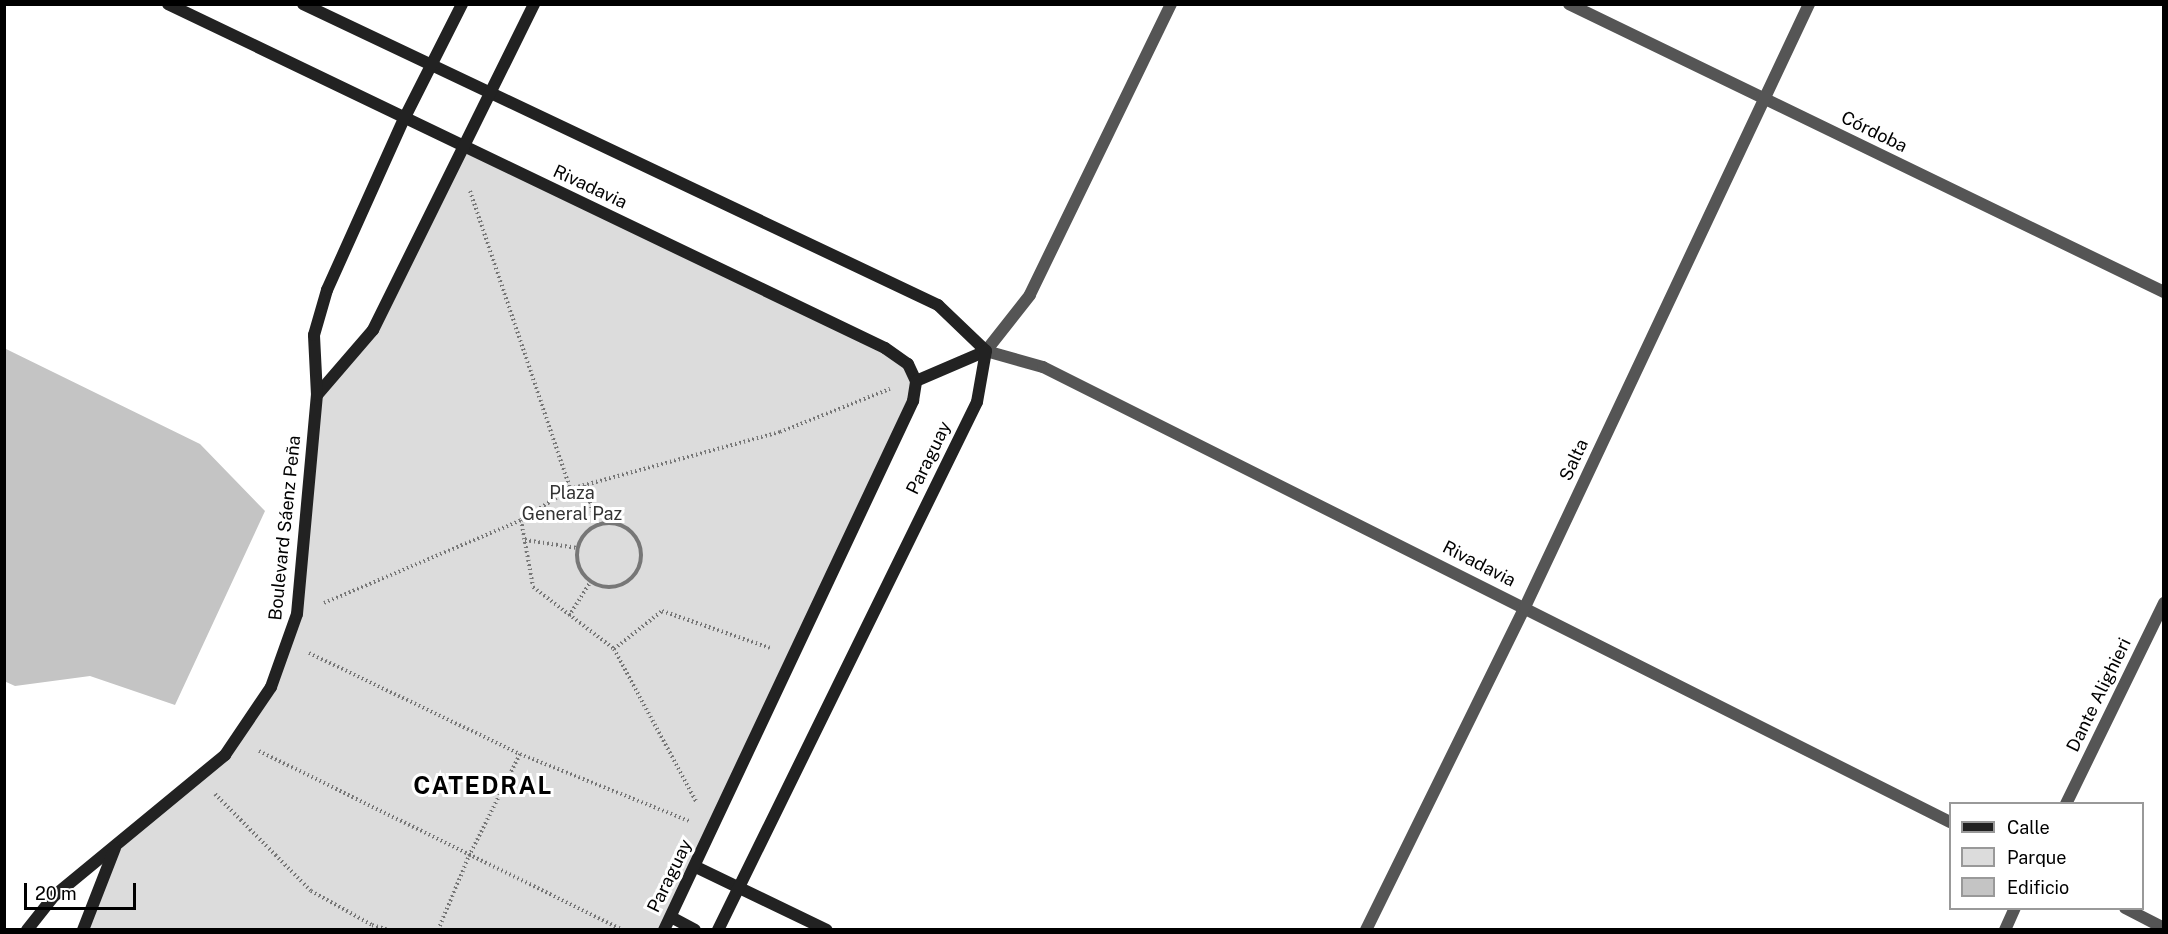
<!DOCTYPE html>
<html>
<head>
<meta charset="utf-8">
<style>
  body { margin:0 }
  #map { position:relative; width:2168px; height:934px; overflow:hidden; background:#fff; font-family:"Public Sans",sans-serif }
  div>[style] { position:absolute }
  .green>* { inset:0; background:#dcdcdc }
  .building>* { inset:0; background:#c4c4c4 }
  .path>* { height:4px; margin-top:-2px; transform-origin:0; background:repeating-linear-gradient(90deg,#777 0 1.5px,transparent 0 4.5px) }
  .path>.ring { margin:-2px; padding:0; box-sizing:content-box; background:none; border:4px solid #777; border-radius:50% }
  .street>* { height:12px; margin:-6px; padding:0 6px; transform-origin:6px; border-radius:6px; background:#555 }
  .secondary>* { height:12px; margin:-6px; padding:0 6px; transform-origin:6px; border-radius:6px; background:#222 }
  span { translate:-50% -50%; white-space:nowrap; text-align:center; line-height:1.15; -webkit-text-stroke:6px #fff; paint-order:stroke }
  .street-label { font-size:18px; color:#000 }
  .park-label { font-size:18px; color:#333 }
  .district-label { font-size:24px; color:#000; font-weight:700; letter-spacing:1.5px }
  .frame { position:absolute; inset:0; border:6px solid #000; pointer-events:none }
  .legend { position:absolute; left:1949px; top:802px; width:195px; height:108px; box-sizing:border-box; background:#fff; border:2px solid #999; margin:0; padding:8px 10px; list-style:none; font-size:18px; color:#000 }
  .legend li { display:flex; align-items:center; gap:12px; height:30px }
  .legend b { width:30px; border:2px solid #999 }
  .scale { position:absolute; left:24px; top:883px; width:112px; height:27px; box-sizing:border-box; border:3px solid #000; border-top:0; padding-left:8px; font-size:18px; line-height:21px; white-space:nowrap; color:#000; -webkit-text-stroke:4px #fff; paint-order:stroke }
</style>
</head>
<body>
<div id="map">
  <div class="green">
    <i style="clip-path:polygon(462px 146px,885px 348px,916px 381px,664px 929px,83px 930px,115px 847px,200px 779px,249px 723px,289px 644px,317px 395px,373px 330px)"></i>
  </div>
  <div class="building">
    <i style="clip-path:polygon(4px 348px,200px 444px,265px 511px,175px 705px,90px 676px,15px 686px,4px 681px)"></i>
  </div>
  <div class="path">
    <i style="left:470px;top:191px;width:314px;rotate:71.4deg"></i>
    <i style="left:584px;top:485px;width:41px;rotate:71.6deg"></i>
    <i style="left:521px;top:520px;width:68px;rotate:79.8deg"></i>
    <i style="left:533px;top:587px;width:102px;rotate:37.4deg"></i>
    <i style="left:614px;top:649px;width:61px;rotate:-38.4deg"></i>
    <i style="left:662px;top:611px;width:114px;rotate:18.9deg"></i>
    <i class="ring" style="left:577px;top:523px;width:60px;height:60px"></i>
    <i style="left:525px;top:540px;width:53px;rotate:8.7deg"></i>
    <i style="left:324px;top:603px;width:214px;rotate:-22.8deg"></i>
    <i style="left:521px;top:520px;width:58px;rotate:-32.3deg"></i>
    <i style="left:570px;top:489px;width:218px;rotate:-15.2deg"></i>
    <i style="left:780px;top:432px;width:118px;rotate:-21.4deg"></i>
    <i style="left:569px;top:616px;width:41px;rotate:-57.8deg"></i>
    <i style="left:614px;top:649px;width:173px;rotate:61.7deg"></i>
    <i style="left:309px;top:653px;width:234px;rotate:25.6deg"></i>
    <i style="left:520px;top:754px;width:182px;rotate:21.6deg"></i>
    <i style="left:259px;top:751px;width:405px;rotate:26.2deg"></i>
    <i style="left:215px;top:794px;width:136px;rotate:45.3deg"></i>
    <i style="left:311px;top:891px;width:70px;rotate:29.1deg"></i>
    <i style="left:372px;top:925px;width:17px;rotate:17deg"></i>
    <i style="left:438px;top:930px;width:80px;rotate:-67.3deg"></i>
    <i style="left:469px;top:856px;width:114px;rotate:-63.4deg"></i>
  </div>
  <div class="street">
    <i style="left:1171px;top:4px;width:323px;rotate:115.9deg"></i>
    <i style="left:1030px;top:295px;width:71px;rotate:128.2deg"></i>
    <i style="left:986px;top:351px;width:59px;rotate:15.7deg"></i>
    <i style="left:1043px;top:367px;width:1015px;rotate:26.64deg"></i>
    <i style="left:1569px;top:4px;width:661px;rotate:25.83deg"></i>
    <i style="left:2066px;top:804px;width:224px;rotate:-64deg"></i>
    <i style="left:2125px;top:908px;width:44px;rotate:27.1deg"></i>
    <i style="left:1366px;top:930px;width:360px;rotate:-63.8deg"></i>
    <i style="left:1525px;top:607px;width:667px;rotate:-64.78deg"></i>
    <i style="left:2005px;top:930px;width:24px;rotate:-66deg"></i>
  </div>
  <div class="secondary">
    <i style="left:168px;top:4px;width:795px;rotate:25.63deg"></i>
    <i style="left:885px;top:348px;width:28px;rotate:35deg"></i>
    <i style="left:908px;top:364px;width:19px;rotate:65deg"></i>
    <i style="left:303px;top:4px;width:703px;rotate:25.36deg"></i>
    <i style="left:938px;top:305px;width:66px;rotate:43.8deg"></i>
    <i style="left:916px;top:381px;width:76px;rotate:-23.2deg"></i>
    <i style="left:317px;top:395px;width:86px;rotate:-49.3deg"></i>
    <i style="left:373px;top:330px;width:364px;rotate:-63.7deg"></i>
    <i style="left:696px;top:867px;width:145px;rotate:25.7deg"></i>
    <i style="left:671px;top:917px;width:27px;rotate:28deg"></i>
    <i style="left:27px;top:930px;width:43px;rotate:-51.5deg"></i>
    <i style="left:54px;top:896px;width:222px;rotate:-39.5deg"></i>
    <i style="left:225px;top:755px;width:82px;rotate:-55.9deg"></i>
    <i style="left:271px;top:687px;width:77px;rotate:-70.4deg"></i>
    <i style="left:297px;top:614px;width:220px;rotate:-84.8deg"></i>
    <i style="left:317px;top:395px;width:60px;rotate:-92.9deg"></i>
    <i style="left:314px;top:335px;width:47px;rotate:-73.9deg"></i>
    <i style="left:327px;top:290px;width:188px;rotate:-65.8deg"></i>
    <i style="left:404px;top:119px;width:129px;rotate:-63.2deg"></i>
    <i style="left:83px;top:930px;width:88px;rotate:-68.7deg"></i>
    <i style="left:664px;top:930px;width:585px;rotate:-64.79deg"></i>
    <i style="left:913px;top:401px;width:20px;rotate:-81deg"></i>
    <i style="left:718px;top:930px;width:588px;rotate:-63.87deg"></i>
    <i style="left:977px;top:402px;width:52px;rotate:-80deg"></i>
  </div>
  <div class="street-label">
    <span style="left:1874px;top:132px;rotate:26deg">Córdoba</span>
    <span style="left:590px;top:187px;rotate:25deg">Rivadavia</span>
    <span style="left:929px;top:458px;rotate:-64deg">Paraguay</span>
    <span style="left:1574px;top:460px;rotate:-65deg">Salta</span>
    <span style="left:285px;top:528px;rotate:-84deg">Boulevard Sáenz Peña</span>
    <span style="left:1479px;top:564px;rotate:27deg">Rivadavia</span>
    <span style="left:2099px;top:695px;rotate:-64deg">Dante Alighieri</span>
    <span style="left:670px;top:876px;rotate:-64deg">Paraguay</span>
  </div>
  <div class="park-label">
    <span style="left:572px;top:504px">Plaza<br>General Paz</span>
  </div>
  <div class="district-label">
    <span style="left:483px;top:786px">CATEDRAL</span>
  </div>
  <div class="frame"></div>
  <ul class="legend">
  <li><b style="height:8px;background:#222"></b>Calle</li>
  <li><b style="height:16px;background:#dcdcdc"></b>Parque</li>
  <li><b style="height:16px;background:#c4c4c4"></b>Edificio</li>
  </ul>
  <div class="scale">20 m</div>
</div>
</body>
</html>
